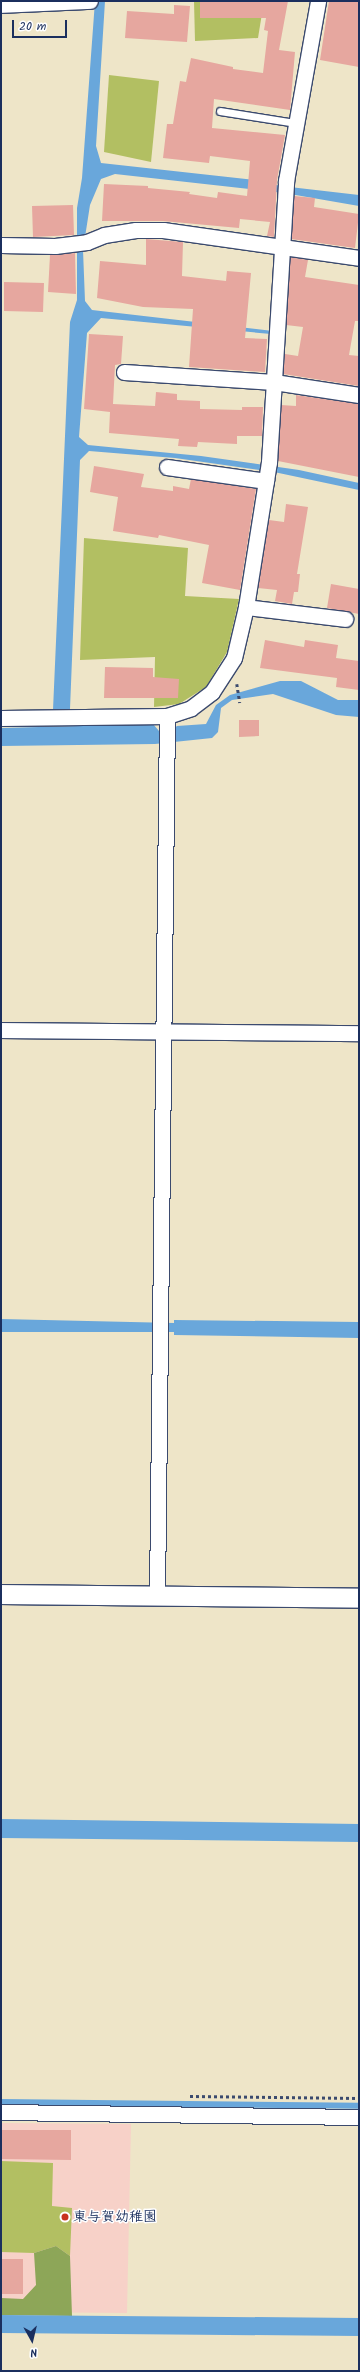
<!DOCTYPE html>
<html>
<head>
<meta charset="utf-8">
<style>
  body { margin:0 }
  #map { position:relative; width:360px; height:2372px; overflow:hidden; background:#eee5c8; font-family:Kalam,"Klee One",sans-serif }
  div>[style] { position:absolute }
  .built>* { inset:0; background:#f7d1c8 }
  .green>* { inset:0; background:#b2bf62 }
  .forest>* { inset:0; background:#8da658 }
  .water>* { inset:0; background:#69a7db }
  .stream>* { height:5.5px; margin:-2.75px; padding:0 2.75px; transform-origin:2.75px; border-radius:2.75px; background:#69a7db }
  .building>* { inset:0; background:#e6a79f }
  .path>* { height:2.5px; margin-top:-1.25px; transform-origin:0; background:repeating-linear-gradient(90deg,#3b4a6e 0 3px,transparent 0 6px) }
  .roads { filter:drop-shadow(1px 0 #3b4a6e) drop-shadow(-1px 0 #3b4a6e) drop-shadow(0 1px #3b4a6e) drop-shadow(0 -1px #3b4a6e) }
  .service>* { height:7px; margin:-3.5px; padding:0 3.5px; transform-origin:3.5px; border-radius:3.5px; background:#fff }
  .minor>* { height:15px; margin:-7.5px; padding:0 7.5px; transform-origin:7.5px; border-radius:7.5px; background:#fff }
  .tertiary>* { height:19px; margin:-9.5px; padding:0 9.5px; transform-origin:9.5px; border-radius:9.5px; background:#fff }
  .dots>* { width:11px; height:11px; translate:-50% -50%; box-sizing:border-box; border:2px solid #fff; border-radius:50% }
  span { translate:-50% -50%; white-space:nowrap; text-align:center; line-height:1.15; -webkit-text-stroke:3px #fff; paint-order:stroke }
  .poi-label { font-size:14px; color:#1b2f5e; font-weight:700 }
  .left { translate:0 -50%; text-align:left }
  .frame { position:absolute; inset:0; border:2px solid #1b2f5e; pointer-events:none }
  .north { position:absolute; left:12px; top:2320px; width:40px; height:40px; -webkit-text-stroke:3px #fff; paint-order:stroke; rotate:172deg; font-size:11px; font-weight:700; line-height:16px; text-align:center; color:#1b2f5e }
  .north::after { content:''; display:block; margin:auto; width:14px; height:18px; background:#1b2f5e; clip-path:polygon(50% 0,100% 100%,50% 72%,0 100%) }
  .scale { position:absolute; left:12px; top:20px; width:55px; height:18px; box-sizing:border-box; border:2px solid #1b2f5e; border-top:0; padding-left:5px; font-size:12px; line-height:14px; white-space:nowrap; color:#1b2f5e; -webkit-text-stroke:3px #fff; paint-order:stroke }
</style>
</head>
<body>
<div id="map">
  <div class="built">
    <i style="clip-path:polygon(1px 2123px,131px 2124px,127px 2313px,1px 2312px)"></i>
  </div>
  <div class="green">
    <i style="clip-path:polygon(194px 1px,264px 1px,258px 38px,195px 41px)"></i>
    <i style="clip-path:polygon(109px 75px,159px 81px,151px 162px,104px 152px)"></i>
    <i style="clip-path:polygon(84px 538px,188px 548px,185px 596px,239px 599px,227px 652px,206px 687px,179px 704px,154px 707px,155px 657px,80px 660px)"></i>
    <i style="clip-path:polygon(1px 2161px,53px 2163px,52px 2206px,72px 2208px,70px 2256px,56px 2246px,34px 2253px,1px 2252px)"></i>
  </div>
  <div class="forest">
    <i style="clip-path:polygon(56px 2246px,70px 2256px,72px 2316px,1px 2315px,1px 2298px,23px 2299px,36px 2285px,34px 2253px)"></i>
  </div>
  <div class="water">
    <i style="clip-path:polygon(95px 1px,105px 1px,96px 146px,101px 163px,255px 180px,281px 186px,359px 195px,359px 206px,284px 193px,115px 174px,101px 179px,90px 205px,83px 250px,85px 301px,92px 310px,273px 331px,271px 334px,101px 318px,87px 333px,79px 437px,88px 445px,201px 456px,299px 470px,359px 483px,359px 490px,274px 472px,175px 458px,89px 451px,80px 460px,70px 709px,53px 710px,70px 322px,77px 300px,77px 208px,82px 178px)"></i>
    <i style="clip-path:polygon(280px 681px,301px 681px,338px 700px,359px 700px,359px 717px,336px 715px,273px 694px,232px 700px,221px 708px,218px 732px,212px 738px,155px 744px,1px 746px,1px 728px,153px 724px,159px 731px,172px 730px,177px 726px,206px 724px,216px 705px,230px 695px)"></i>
    <i style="clip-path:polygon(1px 1319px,174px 1323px,174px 1320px,359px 1322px,359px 1338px,174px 1335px,174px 1332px,1px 1332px)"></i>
    <i style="clip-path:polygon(1px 1819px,359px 1824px,359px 1842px,1px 1838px)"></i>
    <i style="clip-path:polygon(1px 2315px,359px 2318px,359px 2336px,1px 2333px)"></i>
  </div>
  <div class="stream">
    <i style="left:1px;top:2102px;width:358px;rotate:0.6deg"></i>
  </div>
  <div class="building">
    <i style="clip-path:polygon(200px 1px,288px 1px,279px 50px,295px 52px,290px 110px,214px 99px,212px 128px,285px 135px,277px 180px,274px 237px,267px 236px,270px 222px,240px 219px,239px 228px,163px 221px,102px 221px,104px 184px,148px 186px,148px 188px,190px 192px,189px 194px,217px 198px,218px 192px,247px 196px,250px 161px,210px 156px,209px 163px,163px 158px,167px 124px,173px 124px,180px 81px,186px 82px,191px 58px,233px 67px,233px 69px,263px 73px,268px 31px,264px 30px,266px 18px,200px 18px)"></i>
    <i style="clip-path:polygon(329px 1px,359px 1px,359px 67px,320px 60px)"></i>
    <i style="clip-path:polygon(174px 5px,190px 6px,187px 42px,125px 38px,127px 11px,174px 14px)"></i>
    <i style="clip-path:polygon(294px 196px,315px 198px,314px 207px,359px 214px,355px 248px,291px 239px)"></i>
    <i style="clip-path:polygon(73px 205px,74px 235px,33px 237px,32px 206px)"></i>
    <i style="clip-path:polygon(146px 239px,183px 242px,182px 276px,226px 281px,227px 271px,251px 273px,245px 338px,267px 339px,265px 372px,189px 367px,193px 309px,143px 307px,97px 298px,100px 261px,146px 265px)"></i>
    <i style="clip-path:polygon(75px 253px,76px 294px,48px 292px,50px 255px)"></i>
    <i style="clip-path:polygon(290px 257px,308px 260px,305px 277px,359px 285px,359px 321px,355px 321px,349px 355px,359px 356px,359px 386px,283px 374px,285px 354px,298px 356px,303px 327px,286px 325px)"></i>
    <i style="clip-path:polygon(4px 282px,44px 283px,43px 312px,4px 311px)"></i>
    <i style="clip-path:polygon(89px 334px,123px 336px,121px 364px,115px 365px,113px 404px,155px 406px,156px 392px,177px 394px,177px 400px,200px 401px,200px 409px,242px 410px,242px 407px,263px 407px,262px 436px,237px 436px,237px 444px,198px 442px,197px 447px,178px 446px,179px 439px,109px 433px,110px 412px,84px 409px)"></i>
    <i style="clip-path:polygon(296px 395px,359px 404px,359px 477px,278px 461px,281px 405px,296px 406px)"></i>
    <i style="clip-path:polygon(94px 466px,144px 474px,141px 487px,173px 491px,173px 486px,189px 489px,191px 479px,256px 489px,240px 590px,202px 583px,209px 545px,159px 535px,158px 538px,113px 531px,118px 497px,90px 492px)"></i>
    <i style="clip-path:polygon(286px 504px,308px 507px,297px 574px,300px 574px,298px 592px,294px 592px,292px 604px,275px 601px,277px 590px,258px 588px,269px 520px,284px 522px)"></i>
    <i style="clip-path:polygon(331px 584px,359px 589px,359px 614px,327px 608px)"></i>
    <i style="clip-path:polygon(265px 640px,304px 647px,305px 640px,338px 645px,336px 658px,359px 661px,359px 690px,336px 687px,337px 678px,260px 668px)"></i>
    <i style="clip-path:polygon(105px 667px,153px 668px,153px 677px,179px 679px,178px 698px,104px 698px)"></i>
    <i style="clip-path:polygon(239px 720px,259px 720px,259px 736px,239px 737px)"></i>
    <i style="clip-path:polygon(1px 2130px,71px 2130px,71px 2160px,1px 2159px)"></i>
    <i style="clip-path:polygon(1px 2259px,23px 2259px,23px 2294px,1px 2294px)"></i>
  </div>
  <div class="path">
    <i style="left:237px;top:684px;width:19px;rotate:81deg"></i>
    <i style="left:190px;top:2096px;width:169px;rotate:0.7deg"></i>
  </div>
  <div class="roads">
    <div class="service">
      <i style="left:220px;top:111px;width:77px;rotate:9deg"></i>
    </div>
    <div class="minor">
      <i style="left:1px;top:5px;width:89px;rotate:-2.6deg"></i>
      <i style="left:1px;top:245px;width:54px;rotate:1.1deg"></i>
      <i style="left:55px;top:246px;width:32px;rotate:-7deg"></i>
      <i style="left:87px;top:242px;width:18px;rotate:-22deg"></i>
      <i style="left:104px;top:235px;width:32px;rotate:-9deg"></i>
      <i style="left:136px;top:230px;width:27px"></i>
      <i style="left:163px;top:230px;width:198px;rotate:8.1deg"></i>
      <i style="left:124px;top:372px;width:150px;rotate:3.8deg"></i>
      <i style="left:274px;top:382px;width:86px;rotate:8.7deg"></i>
      <i style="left:167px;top:467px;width:100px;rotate:8deg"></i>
      <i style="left:246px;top:607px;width:100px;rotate:6.9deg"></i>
      <i style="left:1px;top:718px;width:166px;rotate:-0.7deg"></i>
      <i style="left:167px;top:716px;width:25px;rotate:-18deg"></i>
      <i style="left:191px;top:708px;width:26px;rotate:-37deg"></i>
      <i style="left:212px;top:692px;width:40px;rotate:-57.1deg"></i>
      <i style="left:234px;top:658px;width:52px;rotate:-76.8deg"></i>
      <i style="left:246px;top:607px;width:147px;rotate:-81deg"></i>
      <i style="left:269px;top:462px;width:282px;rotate:-86.5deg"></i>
      <i style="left:286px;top:181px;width:183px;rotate:-79.9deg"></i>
      <i style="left:1px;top:1030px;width:358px;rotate:0.5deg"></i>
      <i style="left:157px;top:1596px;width:880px;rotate:-89.35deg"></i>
      <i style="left:1px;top:2112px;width:358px;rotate:0.8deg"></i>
    </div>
    <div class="tertiary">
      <i style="left:1px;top:1594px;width:358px;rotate:0.6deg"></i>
    </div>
  </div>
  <div class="dots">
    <i style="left:65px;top:2217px;background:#c8321e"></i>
  </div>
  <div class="poi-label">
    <span class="left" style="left:73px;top:2217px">東与賀幼稚園</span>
  </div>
  <div class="frame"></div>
  <div class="north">N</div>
  <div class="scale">20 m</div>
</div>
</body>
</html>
